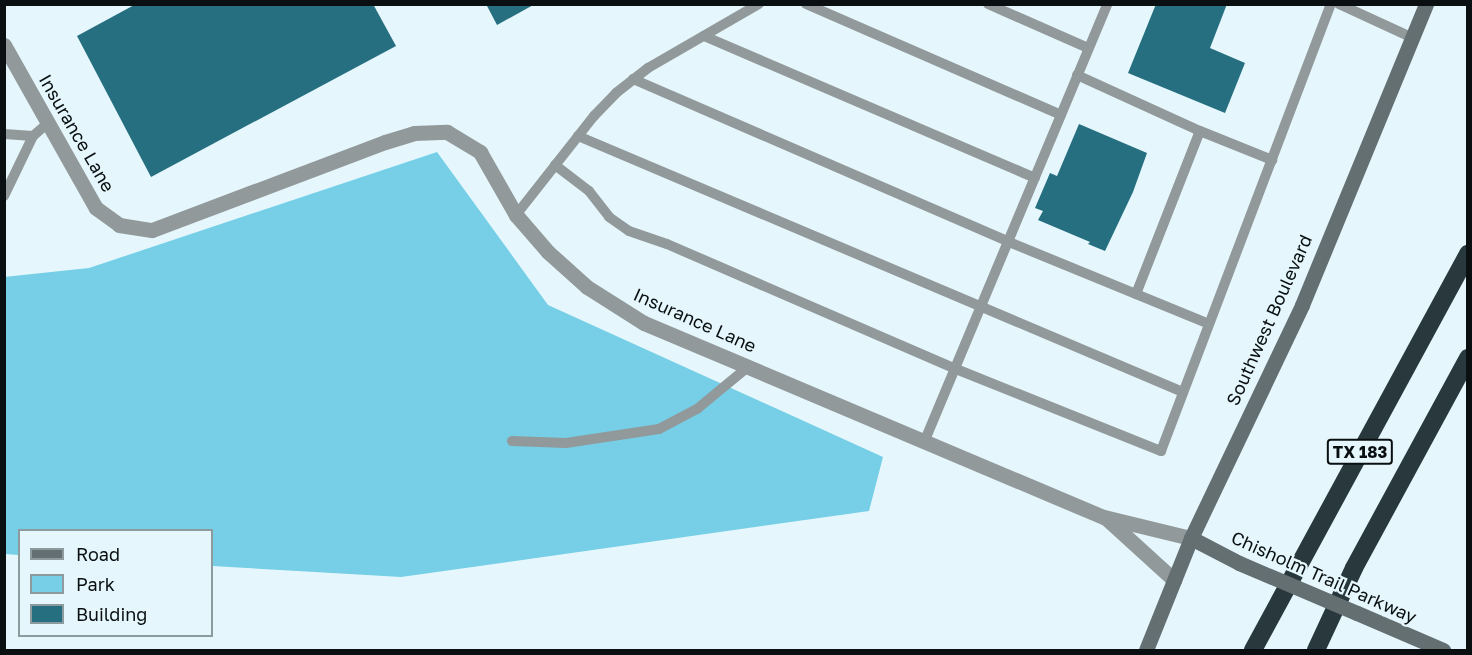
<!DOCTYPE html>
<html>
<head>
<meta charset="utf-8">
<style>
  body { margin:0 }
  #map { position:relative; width:1472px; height:655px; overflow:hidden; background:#e5f7fc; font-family:"Golos Text",sans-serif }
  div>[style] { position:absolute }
  .green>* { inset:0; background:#76cfe6 }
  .building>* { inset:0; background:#266f80 }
  .lane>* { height:10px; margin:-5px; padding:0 5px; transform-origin:5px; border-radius:5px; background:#92999b }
  .street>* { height:15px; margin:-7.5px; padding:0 7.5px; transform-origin:7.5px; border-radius:7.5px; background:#92999b }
  .secondary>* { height:15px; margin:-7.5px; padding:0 7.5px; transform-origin:7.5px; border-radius:7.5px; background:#646f72 }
  .highway>* { height:18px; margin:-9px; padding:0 9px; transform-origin:9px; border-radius:9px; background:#29383c }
  .secondary-bridge>* { height:15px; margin:-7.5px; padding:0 7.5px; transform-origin:7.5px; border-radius:7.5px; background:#646f72 }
  span { translate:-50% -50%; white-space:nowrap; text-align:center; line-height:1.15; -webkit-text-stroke:4.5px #e5f7fc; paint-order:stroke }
  .shield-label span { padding:2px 4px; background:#e5f7fc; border:2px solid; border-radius:4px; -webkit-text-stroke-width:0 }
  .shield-label { font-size:16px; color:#0a1012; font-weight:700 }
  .street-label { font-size:18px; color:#0a1012 }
  .frame { position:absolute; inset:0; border:6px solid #0a1012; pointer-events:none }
  .legend { position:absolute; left:18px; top:529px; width:195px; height:108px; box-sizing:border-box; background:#e5f7fc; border:2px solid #8d9b9e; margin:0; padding:8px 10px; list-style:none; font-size:18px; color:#0a1012 }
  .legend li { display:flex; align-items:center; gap:12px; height:30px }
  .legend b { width:30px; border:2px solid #8d9b9e }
</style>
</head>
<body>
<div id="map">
  <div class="green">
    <i style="clip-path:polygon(437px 152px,548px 305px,883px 457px,869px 511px,401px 577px,212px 566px,212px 530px,20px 530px,19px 555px,5px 554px,4px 277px,89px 268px)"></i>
  </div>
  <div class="building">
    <i style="clip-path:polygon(136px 4px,373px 4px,396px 46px,151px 177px,77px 36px)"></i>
    <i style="clip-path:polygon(486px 4px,535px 4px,497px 25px)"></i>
    <i style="clip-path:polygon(1156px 4px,1227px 4px,1210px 48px,1245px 63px,1225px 113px,1128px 73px)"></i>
    <i style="clip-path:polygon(1079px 124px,1147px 153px,1133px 192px,1105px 251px,1088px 244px,1090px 242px,1038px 220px,1043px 211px,1035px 208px,1050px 173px,1057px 176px)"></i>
  </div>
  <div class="lane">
    <i style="left:806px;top:4px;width:278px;rotate:23.5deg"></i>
    <i style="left:988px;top:4px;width:109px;rotate:23.7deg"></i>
    <i style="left:1339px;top:4px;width:81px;rotate:24.7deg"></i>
    <i style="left:704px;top:36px;width:360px;rotate:23.2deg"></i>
    <i style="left:1077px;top:75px;width:135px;rotate:24.5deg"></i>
    <i style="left:633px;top:79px;width:410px;rotate:23.4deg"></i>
    <i style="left:1009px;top:242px;width:216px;rotate:22.3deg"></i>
    <i style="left:4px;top:134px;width:29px;rotate:4deg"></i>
    <i style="left:578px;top:136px;width:657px;rotate:22.94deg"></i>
    <i style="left:555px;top:165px;width:43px;rotate:37.4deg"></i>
    <i style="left:589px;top:191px;width:33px;rotate:52deg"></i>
    <i style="left:609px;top:217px;width:24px;rotate:35deg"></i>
    <i style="left:629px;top:231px;width:40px;rotate:18.9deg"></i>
    <i style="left:667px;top:244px;width:315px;rotate:23.4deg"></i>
    <i style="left:956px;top:369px;width:221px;rotate:21.8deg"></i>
    <i style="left:1161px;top:451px;width:478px;rotate:-69.2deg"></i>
    <i style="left:4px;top:196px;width:67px;rotate:-64.2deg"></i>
    <i style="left:33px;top:136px;width:18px;rotate:-41deg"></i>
    <i style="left:516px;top:215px;width:126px;rotate:-51.8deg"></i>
    <i style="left:594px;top:116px;width:32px;rotate:-46deg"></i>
    <i style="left:616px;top:93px;width:41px;rotate:-38deg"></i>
    <i style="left:648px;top:68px;width:128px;rotate:-30deg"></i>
    <i style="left:1136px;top:294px;width:175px;rotate:-68.6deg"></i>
    <i style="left:1200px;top:131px;width:78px;rotate:21.9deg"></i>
    <i style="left:925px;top:440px;width:472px;rotate:-67.3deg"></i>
    <i style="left:512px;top:441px;width:54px;rotate:2.1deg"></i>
    <i style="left:566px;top:443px;width:94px;rotate:-8.6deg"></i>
    <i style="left:659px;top:429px;width:43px;rotate:-27.8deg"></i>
    <i style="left:697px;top:409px;width:67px;rotate:-39.6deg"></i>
  </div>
  <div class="street">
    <i style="left:4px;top:45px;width:187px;rotate:60.6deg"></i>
    <i style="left:96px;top:208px;width:29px;rotate:36deg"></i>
    <i style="left:119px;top:225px;width:33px;rotate:9deg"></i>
    <i style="left:152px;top:230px;width:249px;rotate:-20.7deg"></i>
    <i style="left:385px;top:142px;width:30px;rotate:-17deg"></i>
    <i style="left:414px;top:133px;width:33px;rotate:-2deg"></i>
    <i style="left:447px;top:132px;width:39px;rotate:31deg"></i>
    <i style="left:480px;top:152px;width:73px;rotate:60.3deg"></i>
    <i style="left:516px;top:215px;width:49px;rotate:49.1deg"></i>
    <i style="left:548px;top:252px;width:52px;rotate:41.9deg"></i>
    <i style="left:587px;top:287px;width:67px;rotate:32.3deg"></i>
    <i style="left:644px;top:323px;width:499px;rotate:22.9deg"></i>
    <i style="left:1104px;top:517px;width:89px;rotate:13.6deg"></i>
    <i style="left:1107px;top:519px;width:91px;rotate:42.3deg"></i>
  </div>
  <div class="secondary">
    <i style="left:1191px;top:538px;width:54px;rotate:27.5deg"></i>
    <i style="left:1357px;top:613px;width:94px;rotate:23.3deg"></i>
    <i style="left:1146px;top:650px;width:121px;rotate:-68.1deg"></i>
    <i style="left:1191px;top:538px;width:258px;rotate:-64.5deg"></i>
    <i style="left:1302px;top:305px;width:326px;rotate:-67.6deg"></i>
  </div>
  <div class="highway">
    <i style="left:1253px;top:650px;width:451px;rotate:-61.5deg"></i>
    <i style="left:1316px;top:650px;width:90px;rotate:-65.1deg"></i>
    <i style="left:1354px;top:568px;width:239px;rotate:-61.5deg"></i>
  </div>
  <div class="secondary-bridge">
    <i style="left:1239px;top:563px;width:128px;rotate:23deg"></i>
  </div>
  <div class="shield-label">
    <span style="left:1360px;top:452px">TX 183</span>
  </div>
  <div class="street-label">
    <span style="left:77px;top:133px;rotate:60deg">Insurance Lane</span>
    <span style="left:695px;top:320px;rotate:24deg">Insurance Lane</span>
    <span style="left:1269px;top:320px;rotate:-66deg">Southwest Boulevard</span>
    <span style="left:1324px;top:577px;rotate:24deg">Chisholm Trail Parkway</span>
  </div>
  <div class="frame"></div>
  <ul class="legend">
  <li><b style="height:8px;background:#646f72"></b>Road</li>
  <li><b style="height:16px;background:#76cfe6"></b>Park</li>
  <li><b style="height:16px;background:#266f80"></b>Building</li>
  </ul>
</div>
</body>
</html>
